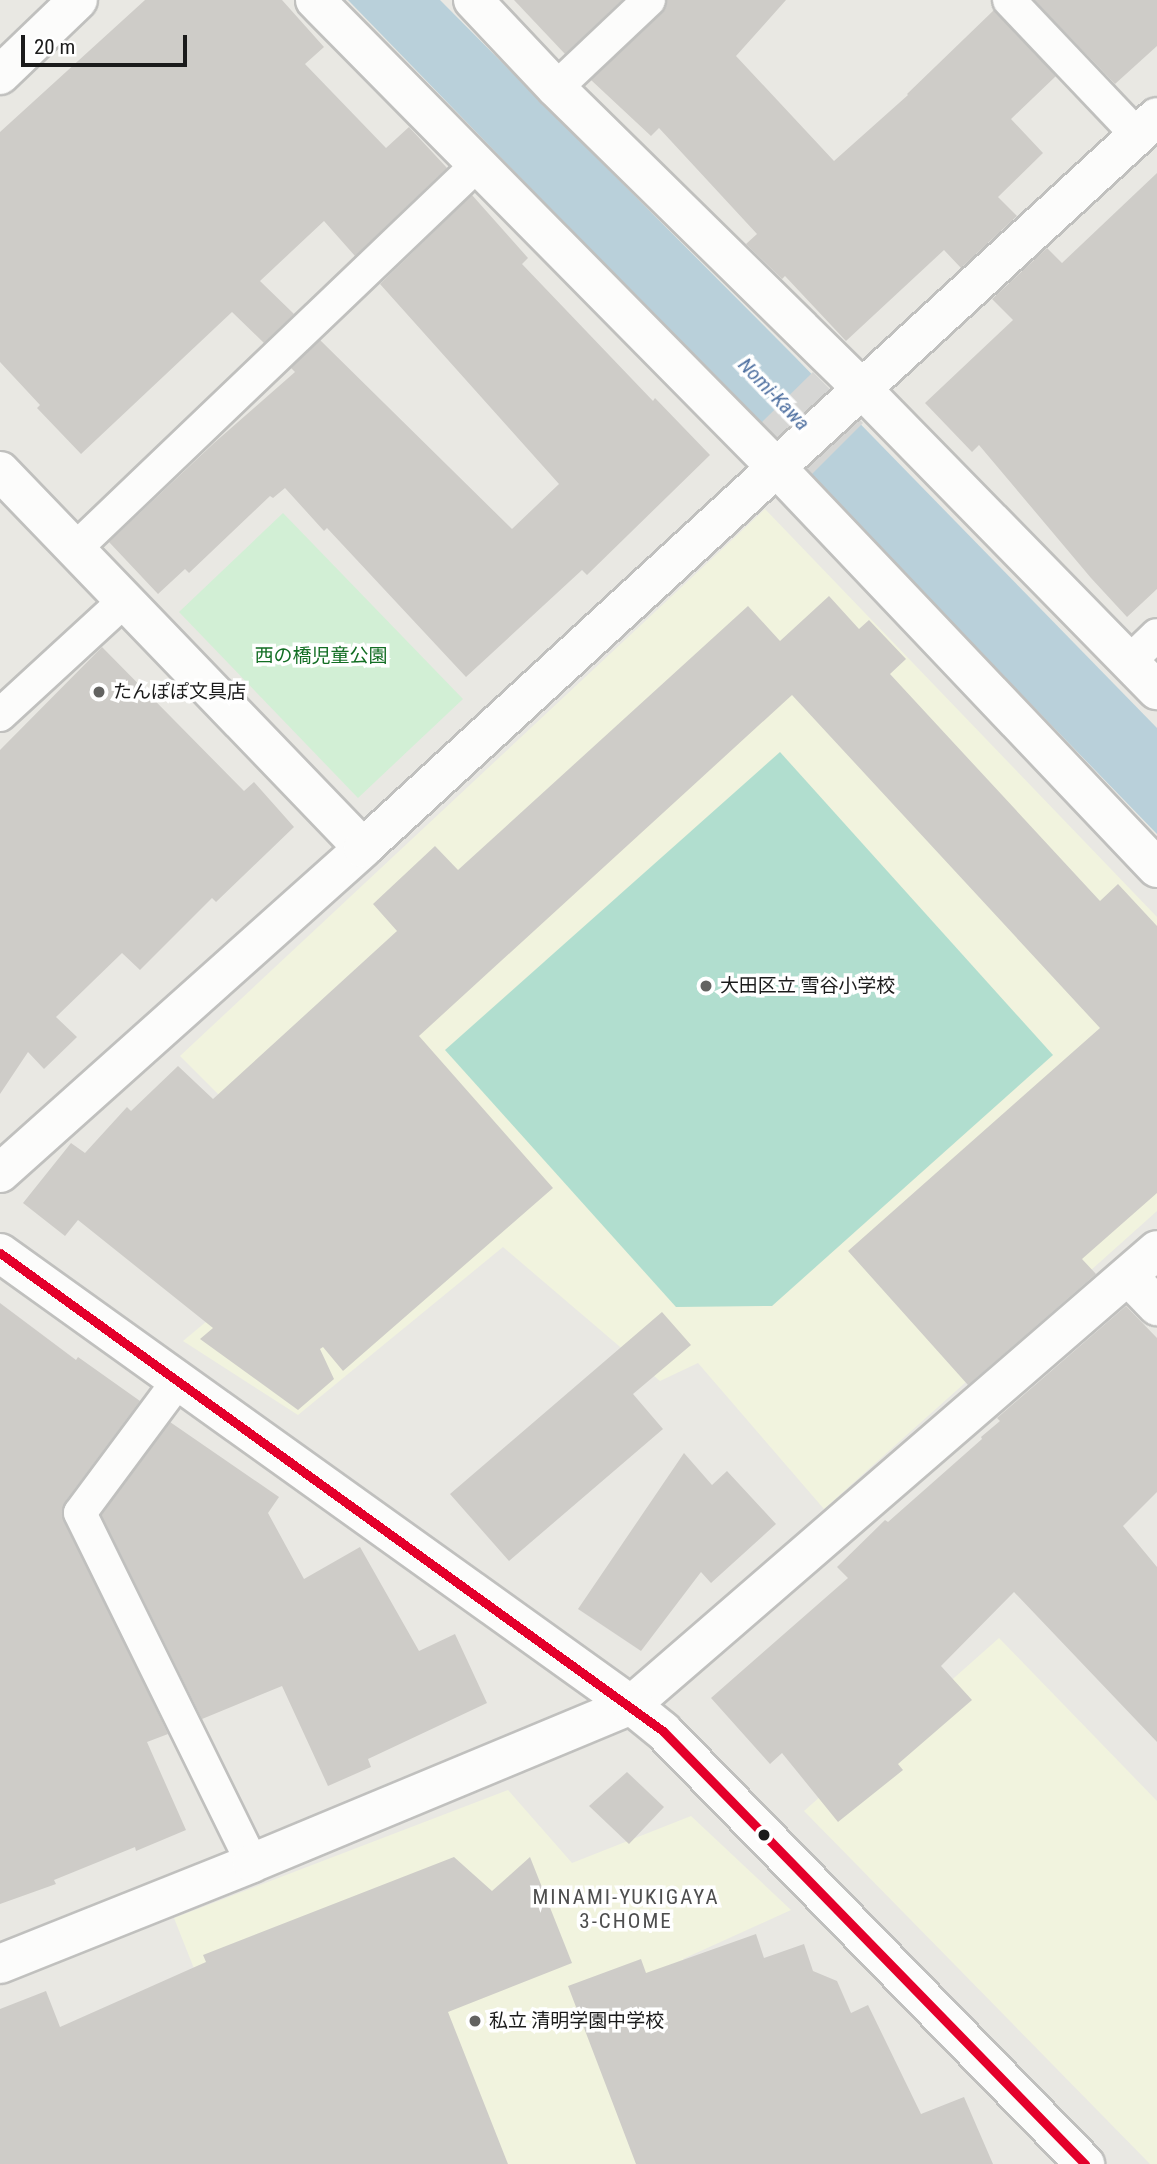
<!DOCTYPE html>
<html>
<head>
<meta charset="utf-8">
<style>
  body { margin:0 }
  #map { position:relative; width:1157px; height:2164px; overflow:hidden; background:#e9e8e3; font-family:"Roboto Condensed","Noto Sans JP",sans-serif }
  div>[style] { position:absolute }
  .education>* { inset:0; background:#f1f3de }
  .park>* { inset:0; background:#d2efd5 }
  .pitch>* { inset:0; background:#b1decf }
  .water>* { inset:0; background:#b9d0da }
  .pier>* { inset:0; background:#d6d6d4 }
  .building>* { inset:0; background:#ceccc8 }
  .roads { filter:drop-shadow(2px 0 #c0c0be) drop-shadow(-2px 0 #c0c0be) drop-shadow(0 2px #c0c0be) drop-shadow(0 -2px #c0c0be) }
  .service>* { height:32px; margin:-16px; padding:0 16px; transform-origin:16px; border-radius:16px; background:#fcfcfb }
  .minor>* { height:38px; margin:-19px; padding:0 19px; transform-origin:19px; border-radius:19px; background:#fcfcfb }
  .tertiary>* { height:38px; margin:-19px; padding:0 19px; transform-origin:19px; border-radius:19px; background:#fcfcfb }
  .bus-1>* { height:9px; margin:-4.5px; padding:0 4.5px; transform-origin:4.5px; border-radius:4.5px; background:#e4002b }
  .dots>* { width:19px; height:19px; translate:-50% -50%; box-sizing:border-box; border:4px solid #fff; border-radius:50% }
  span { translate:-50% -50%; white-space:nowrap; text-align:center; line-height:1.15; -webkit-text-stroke:7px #fff; paint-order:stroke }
  .park-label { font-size:19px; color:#136e24 }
  .poi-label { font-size:19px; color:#1b1b1b }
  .left { translate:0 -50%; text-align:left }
  .water-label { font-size:21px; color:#5071a1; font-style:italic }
  .neighbourhood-label { font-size:21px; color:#4e4e4e; letter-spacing:2px }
  .scale { position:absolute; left:21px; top:35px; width:166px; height:32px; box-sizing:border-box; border:4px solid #1b1b1b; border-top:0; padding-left:9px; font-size:21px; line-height:24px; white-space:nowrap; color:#1b1b1b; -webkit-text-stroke:5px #fff; paint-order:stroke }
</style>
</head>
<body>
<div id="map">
  <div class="education">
    <i style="clip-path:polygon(765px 509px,1157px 917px,1157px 1211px,824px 1509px,698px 1363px,660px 1381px,503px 1247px,298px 1415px,183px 1341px,337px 1213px,180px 1056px)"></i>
    <i style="clip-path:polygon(999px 1638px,1157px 1801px,1157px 2164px,1150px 2164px,804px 1811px)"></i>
    <i style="clip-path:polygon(508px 1790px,572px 1863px,691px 1816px,791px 1910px,683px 1959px,829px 2134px,794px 2164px,392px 2164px,254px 2120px,174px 1918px)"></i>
  </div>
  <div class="park">
    <i style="clip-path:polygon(283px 513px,463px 699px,358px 798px,179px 612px)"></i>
  </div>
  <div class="pitch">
    <i style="clip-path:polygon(780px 752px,1053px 1055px,772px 1306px,676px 1307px,445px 1050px)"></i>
  </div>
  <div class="water">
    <i style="clip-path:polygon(348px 0,440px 0,795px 357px,1157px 728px,1157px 834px)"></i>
  </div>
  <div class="pier">
    <i style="clip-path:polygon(813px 372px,863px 423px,807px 479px,756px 428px)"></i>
  </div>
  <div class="building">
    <i style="clip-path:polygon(145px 0,282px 0,324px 47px,305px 64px,386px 148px,409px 127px,447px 168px,355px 256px,324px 221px,260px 281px,294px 314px,264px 343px,232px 312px,81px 454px,37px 408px,40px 405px,0 362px,0 132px)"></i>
    <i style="clip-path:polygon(514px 0,622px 0,565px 54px)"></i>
    <i style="clip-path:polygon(667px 0,786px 0,736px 56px,834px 161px,908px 95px,907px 94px,994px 10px,1056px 76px,1011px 119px,1043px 153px,998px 197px,1017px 216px,961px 268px,944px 250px,846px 341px,785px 276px,782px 279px,746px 244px,757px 234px,659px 128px,651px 136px,591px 80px,662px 13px)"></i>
    <i style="clip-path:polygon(1034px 0,1157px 0,1157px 46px,1115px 84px)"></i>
    <i style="clip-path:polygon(1157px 173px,1157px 589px,1127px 617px,1091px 578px,979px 445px,972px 452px,925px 403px,1013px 320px,992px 299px,1047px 248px,1062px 263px)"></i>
    <i style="clip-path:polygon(472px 195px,528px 258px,522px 264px,653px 401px,655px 398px,710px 455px,587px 575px,582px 570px,466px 677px,327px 528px,324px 531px,285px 488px,273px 498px,270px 496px,189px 573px,185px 569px,158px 594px,109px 542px,214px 443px,295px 372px,291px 368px,320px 340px,512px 529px,559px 484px,380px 284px)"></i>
    <i style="clip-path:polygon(829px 596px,859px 629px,869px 620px,906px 659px,890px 674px,1100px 901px,1118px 884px,1157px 926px,1157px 1193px,1082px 1259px,1096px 1274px,968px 1385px,848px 1251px,1100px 1028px,792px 695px,419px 1036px,553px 1188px,343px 1371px,323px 1347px,320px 1349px,334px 1379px,298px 1410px,200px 1339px,213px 1328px,78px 1220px,65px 1236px,23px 1203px,71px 1143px,85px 1153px,127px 1107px,131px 1111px,178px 1066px,213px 1099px,397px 931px,373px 904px,435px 846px,458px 870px,748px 606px,780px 641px)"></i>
    <i style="clip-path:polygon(102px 647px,244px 791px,254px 782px,294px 827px,216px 902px,212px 898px,140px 970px,122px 953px,56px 1017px,77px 1037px,44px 1069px,28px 1052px,0 1094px,0 750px)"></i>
    <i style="clip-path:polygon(0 1303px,76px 1360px,78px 1357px,140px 1401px,65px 1502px,62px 1512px,168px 1734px,147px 1742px,186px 1830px,136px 1851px,135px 1847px,54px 1880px,56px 1884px,0 1904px)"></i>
    <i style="clip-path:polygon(1126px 1306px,1157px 1338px,1157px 1492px,1123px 1526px,1157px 1567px,1157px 1742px,1014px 1592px,941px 1666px,972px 1700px,898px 1764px,903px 1770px,838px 1822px,782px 1753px,770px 1764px,711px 1698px,848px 1578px,837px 1567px,885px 1520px,888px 1522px,982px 1439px,981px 1437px,1000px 1421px,997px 1418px)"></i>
    <i style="clip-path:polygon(662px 1312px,691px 1345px,633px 1394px,663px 1429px,509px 1561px,450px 1494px)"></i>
    <i style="clip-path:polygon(170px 1422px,279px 1497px,268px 1513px,304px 1579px,360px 1547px,419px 1651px,455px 1634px,487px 1703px,368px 1759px,371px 1767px,328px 1786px,282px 1686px,202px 1719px,101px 1515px)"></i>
    <i style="clip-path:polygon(684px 1453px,712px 1485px,727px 1471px,776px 1524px,711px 1583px,701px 1572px,641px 1651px,578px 1609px)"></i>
    <i style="clip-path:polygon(627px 1772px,664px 1807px,629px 1844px,589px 1806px)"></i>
    <i style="clip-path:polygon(454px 1857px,492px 1891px,530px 1857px,572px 1963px,448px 2012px,508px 2164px,0 2164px,0 2009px,46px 1991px,60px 2027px,206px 1962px,203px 1955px)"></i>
    <i style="clip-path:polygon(756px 1934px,764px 1958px,804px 1944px,813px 1971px,837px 1981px,851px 2013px,868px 2005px,921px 2114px,964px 2097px,993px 2164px,636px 2164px,568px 1986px,641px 1959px,646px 1973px)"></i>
  </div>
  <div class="roads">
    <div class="service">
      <i style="left:1009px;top:0;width:186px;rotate:46.5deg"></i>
      <i style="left:556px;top:88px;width:128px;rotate:-43.4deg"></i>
      <i style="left:75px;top:549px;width:557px;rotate:-43.69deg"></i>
      <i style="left:1130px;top:661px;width:37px;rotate:-44deg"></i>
      <i style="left:0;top:715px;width:170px;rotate:-42.6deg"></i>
      <i style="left:178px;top:1381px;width:164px;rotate:126.6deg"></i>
      <i style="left:80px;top:1513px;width:390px;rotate:63.8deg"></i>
    </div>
    <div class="minor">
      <i style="left:315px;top:0;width:656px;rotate:45.37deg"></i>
      <i style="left:776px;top:467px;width:553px;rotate:46.47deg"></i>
      <i style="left:473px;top:0;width:121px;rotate:46.7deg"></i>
      <i style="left:556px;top:88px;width:428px;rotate:44.5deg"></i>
      <i style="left:861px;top:388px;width:423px;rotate:45.6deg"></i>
      <i style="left:0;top:75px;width:108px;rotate:-43.9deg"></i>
      <i style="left:0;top:471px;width:523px;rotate:46.08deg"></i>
      <i style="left:0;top:1173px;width:487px;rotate:-41.8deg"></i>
      <i style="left:363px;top:848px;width:1079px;rotate:-42.63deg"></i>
      <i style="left:1128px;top:1276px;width:42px;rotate:46deg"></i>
      <i style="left:0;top:1964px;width:271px;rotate:-21.8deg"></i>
      <i style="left:252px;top:1863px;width:411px;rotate:-22.6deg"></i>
      <i style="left:631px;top:1705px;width:695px;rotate:-40.86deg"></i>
    </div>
    <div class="tertiary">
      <i style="left:0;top:1253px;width:776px;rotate:35.61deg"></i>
      <i style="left:631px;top:1705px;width:41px;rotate:39.1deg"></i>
      <i style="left:663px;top:1731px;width:605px;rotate:45.74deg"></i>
    </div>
  </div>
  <div class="bus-1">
    <i style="left:0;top:1253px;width:817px;rotate:35.79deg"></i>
    <i style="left:663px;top:1731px;width:605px;rotate:45.74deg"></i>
  </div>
  <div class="dots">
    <i style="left:99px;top:692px;background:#636361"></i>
    <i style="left:706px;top:986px;background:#636361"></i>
    <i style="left:764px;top:1835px;background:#1b1b1b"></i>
    <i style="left:475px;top:2021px;background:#636361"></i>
  </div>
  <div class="park-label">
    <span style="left:321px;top:656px">西の橋児童公園</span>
  </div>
  <div class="poi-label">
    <span class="left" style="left:113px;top:692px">たんぽぽ文具店</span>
    <span class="left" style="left:720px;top:986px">大田区立 雪谷小学校</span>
    <span class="left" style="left:489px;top:2021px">私立 清明学園中学校</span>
  </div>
  <div class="water-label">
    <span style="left:774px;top:394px;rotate:46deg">Nomi-Kawa</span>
  </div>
  <div class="neighbourhood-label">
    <span style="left:626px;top:1909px">MINAMI-YUKIGAYA<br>3-CHOME</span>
  </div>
  <div class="scale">20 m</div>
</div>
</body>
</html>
